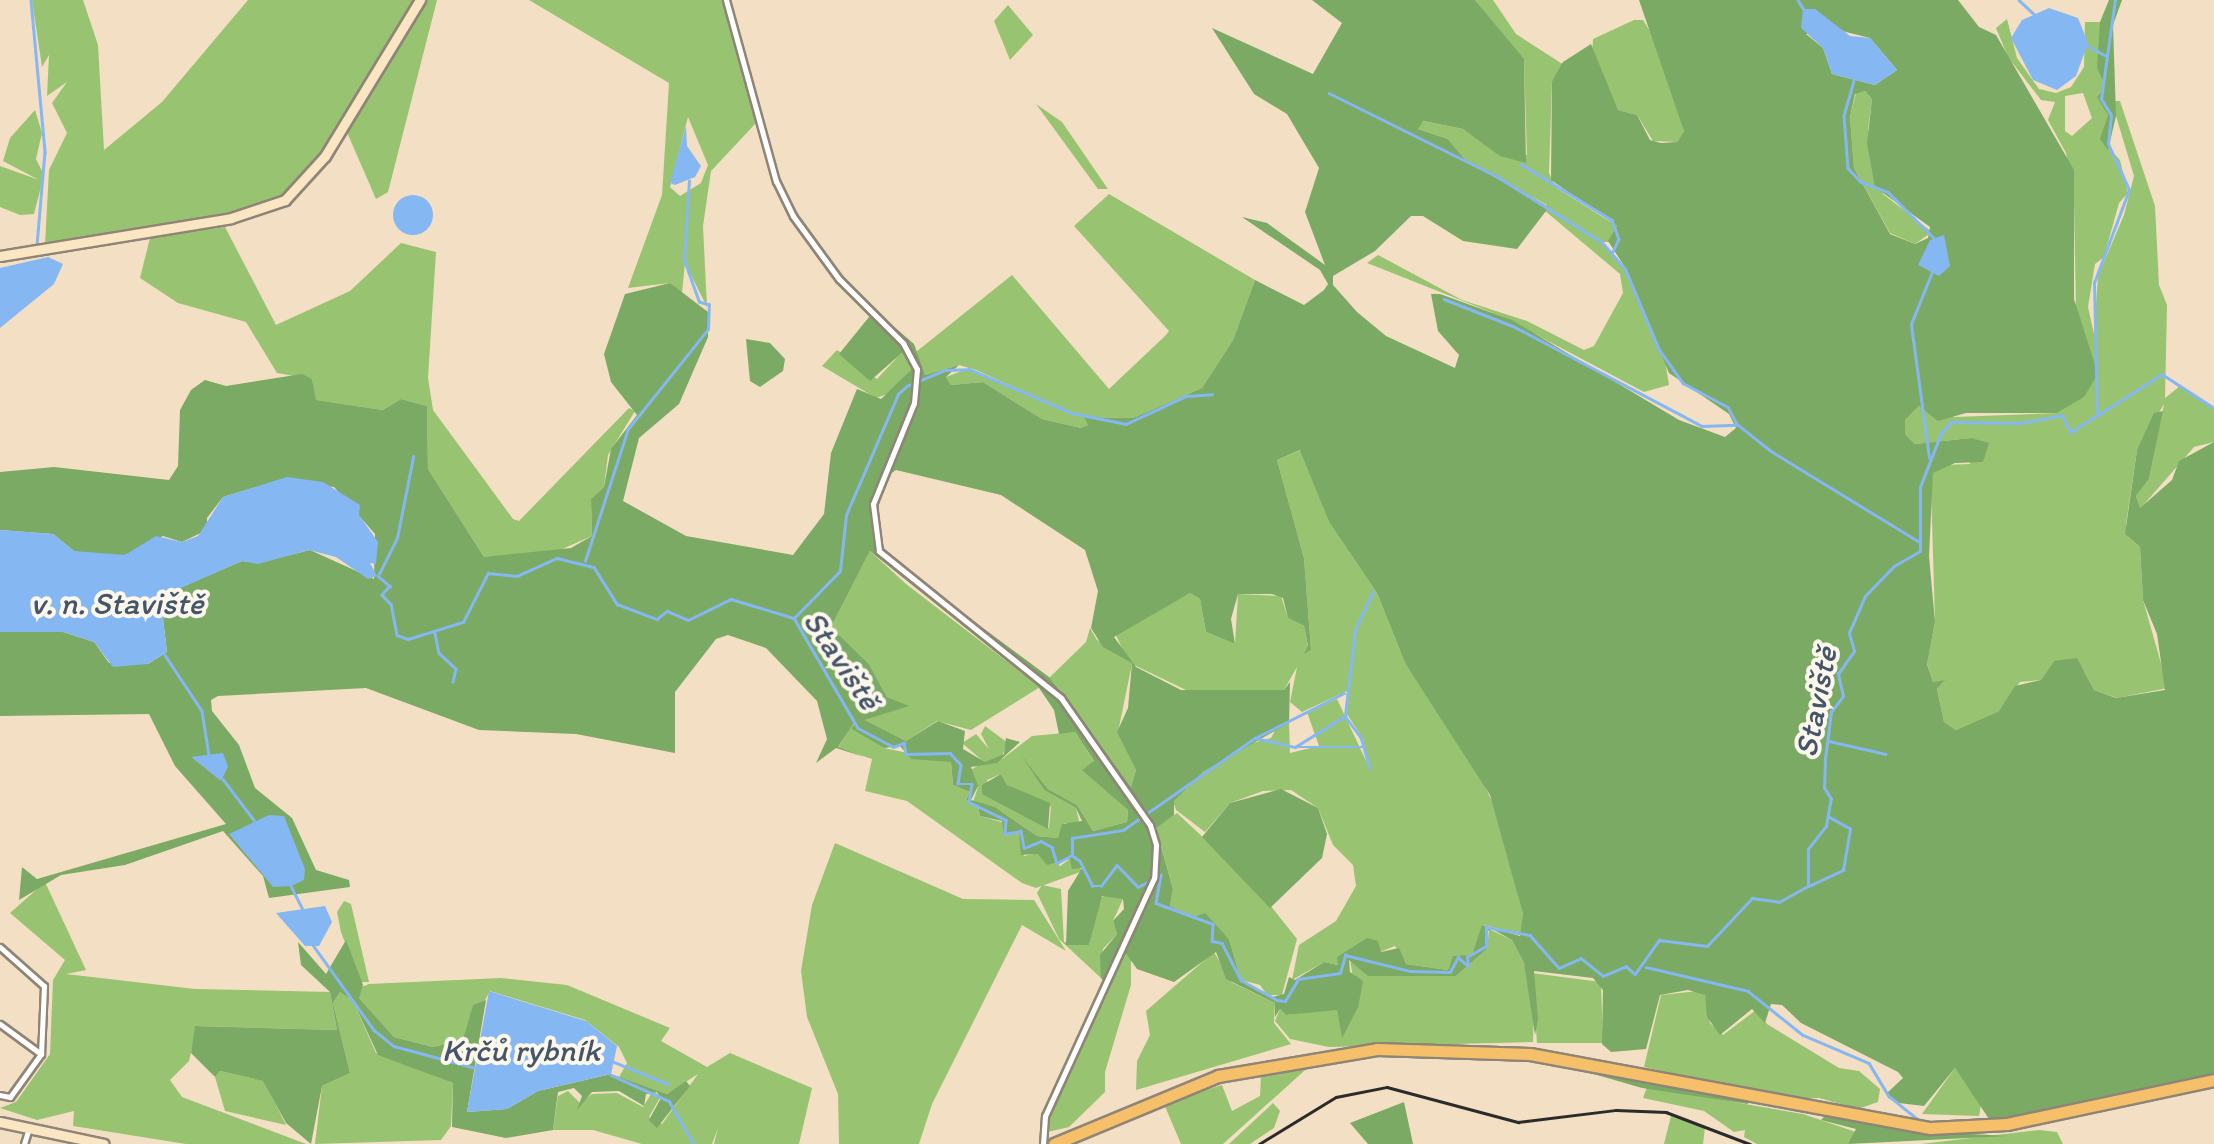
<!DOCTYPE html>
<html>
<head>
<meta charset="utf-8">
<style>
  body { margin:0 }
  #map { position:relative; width:2214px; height:1144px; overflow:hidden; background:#f3dfc3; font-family:Itim,sans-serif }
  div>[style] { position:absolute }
  .green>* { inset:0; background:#98c471 }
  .forest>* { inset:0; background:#7aaa63 }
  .water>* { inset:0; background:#85b7f2 }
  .round { border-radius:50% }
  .stream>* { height:2.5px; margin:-1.25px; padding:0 1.25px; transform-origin:1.25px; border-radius:1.25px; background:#85b7f2 }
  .roads { filter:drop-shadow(2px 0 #8f8577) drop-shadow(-2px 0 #8f8577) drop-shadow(0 2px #8f8577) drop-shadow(0 -2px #8f8577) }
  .street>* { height:5px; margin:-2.5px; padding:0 2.5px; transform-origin:2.5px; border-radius:2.5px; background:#fff }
  .secondary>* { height:9px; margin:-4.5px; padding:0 4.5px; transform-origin:4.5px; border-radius:4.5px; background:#fbe6c4 }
  .primary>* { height:11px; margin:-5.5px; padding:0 5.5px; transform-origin:5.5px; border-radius:5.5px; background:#f6c06b }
  .rail>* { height:2.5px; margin:-1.25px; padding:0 1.25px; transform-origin:1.25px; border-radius:1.25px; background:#2b2b2b }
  span { translate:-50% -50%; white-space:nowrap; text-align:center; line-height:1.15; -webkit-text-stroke:8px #fbf7ec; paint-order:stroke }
  .water-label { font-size:32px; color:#465567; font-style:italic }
</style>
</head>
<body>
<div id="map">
  <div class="green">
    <i style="clip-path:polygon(32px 0,83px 0,98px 45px,104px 150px,162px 102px,248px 0,415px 0,321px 152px,283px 195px,227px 214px,45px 244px,49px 170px,67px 133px,52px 103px,67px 82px,47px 96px,49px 55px,42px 67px)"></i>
    <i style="clip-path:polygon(424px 0,437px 0,388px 192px,376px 199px,346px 130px)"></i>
    <i style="clip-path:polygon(evenodd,529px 0,722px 0,756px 123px,711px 171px,703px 226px,707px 307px,685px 263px,682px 293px,670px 283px,628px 288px,662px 195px,669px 83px,529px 0,688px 117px,708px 165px,701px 183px,680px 196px,670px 187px,688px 117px)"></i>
    <i style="clip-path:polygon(1475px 0,1493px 0,1516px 34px,1564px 65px,1552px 81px,1549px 173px,1555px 187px,1617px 226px,1613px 242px,1603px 242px,1628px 272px,1665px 360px,1669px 385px,1644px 392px,1501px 316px,1367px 263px,1378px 255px,1462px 300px,1527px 321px,1584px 350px,1594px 346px,1623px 293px,1620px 274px,1544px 210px,1547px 205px,1467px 162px,1448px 139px,1418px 129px,1422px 121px,1463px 129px,1489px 145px,1527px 155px,1524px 60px)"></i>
    <i style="clip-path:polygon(1008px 5px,1033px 35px,1010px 60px,994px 21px)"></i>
    <i style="clip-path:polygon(evenodd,2007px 19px,2017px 58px,2039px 89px,2056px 93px,2071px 87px,2084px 67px,2085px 22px,2100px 22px,2105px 85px,2098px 95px,2108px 115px,2102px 141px,2120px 160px,2128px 193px,2119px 203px,2104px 257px,2095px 264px,2088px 307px,2094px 334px,2098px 276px,2124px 215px,2134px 176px,2116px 116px,2114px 101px,2120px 101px,2155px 206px,2159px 285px,2167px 305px,2165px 398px,2180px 386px,2214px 410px,2214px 442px,2194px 447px,2140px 509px,2136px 496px,2149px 479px,2164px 404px,2137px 450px,2126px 524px,2127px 536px,2140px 547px,2143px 600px,2168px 688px,2117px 698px,2094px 690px,2084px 671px,2054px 661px,2041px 680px,2020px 682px,1999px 711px,1956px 730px,1944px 722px,1937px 689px,1944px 681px,1933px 682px,1927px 663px,1935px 622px,1931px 486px,1933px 473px,1944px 465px,1970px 464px,1971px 438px,1915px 444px,1905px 434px,1905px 420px,1919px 406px,1954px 417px,2057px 413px,2083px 397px,2098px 374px,2076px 311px,2074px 203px,2066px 153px,2048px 120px,2055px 102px,2041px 100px,2008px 57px,1996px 28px,2007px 19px,2083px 93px,2092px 118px,2072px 136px,2065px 131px,2065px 96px,2083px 93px)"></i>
    <i style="clip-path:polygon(1634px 20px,1643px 20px,1660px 47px,1684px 131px,1677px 142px,1653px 141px,1637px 115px,1618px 110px,1592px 54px,1593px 39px)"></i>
    <i style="clip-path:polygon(1865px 91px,1872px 99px,1868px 129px,1883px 194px,1932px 232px,1915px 244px,1890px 233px,1854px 168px,1850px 117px,1856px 93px)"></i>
    <i style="clip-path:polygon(1036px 104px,1062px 122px,1108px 189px,1098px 189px)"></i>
    <i style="clip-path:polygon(35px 110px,42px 133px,36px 159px,44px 175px,34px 214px,20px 215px,0 207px,0 166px,39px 180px,3px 161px,10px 138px)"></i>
    <i style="clip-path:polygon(1109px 194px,1255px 280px,1233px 340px,1202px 388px,1133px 418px,1085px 417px,1088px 425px,1081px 428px,1042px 419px,983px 382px,951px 385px,946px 377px,967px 369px,1050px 404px,976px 370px,959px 365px,925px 375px,916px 352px,1012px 275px,1109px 389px,1165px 336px,1169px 331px,1074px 226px)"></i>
    <i style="clip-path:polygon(225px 227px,276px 325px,350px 291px,401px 243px,436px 252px,428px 378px,433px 410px,513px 519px,519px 521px,629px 408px,635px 411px,608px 455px,604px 487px,591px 499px,592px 536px,553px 553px,484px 557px,428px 469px,427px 406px,401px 399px,383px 410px,315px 400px,312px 379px,277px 373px,246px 322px,178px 303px,140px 278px,150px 238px)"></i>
    <i style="clip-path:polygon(837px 350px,877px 379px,904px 350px,912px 369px,890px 393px,876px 398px,822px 366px)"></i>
    <i style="clip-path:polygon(1301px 450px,1329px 522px,1377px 593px,1405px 663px,1475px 765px,1496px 810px,1523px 914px,1522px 934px,1483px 925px,1472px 955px,1453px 957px,1448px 970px,1406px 964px,1395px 946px,1380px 952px,1363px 942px,1338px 965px,1324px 962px,1292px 980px,1299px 945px,1336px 921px,1356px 886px,1353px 865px,1333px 845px,1318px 808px,1291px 790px,1263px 791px,1230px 803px,1205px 832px,1176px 810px,1173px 801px,1204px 771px,1238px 747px,1271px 738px,1277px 727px,1289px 723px,1290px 753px,1319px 746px,1307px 712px,1337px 699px,1369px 767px,1363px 739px,1345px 711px,1347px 691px,1302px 712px,1290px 702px,1297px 667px,1284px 690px,1188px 691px,1132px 664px,1118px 732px,1136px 770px,1131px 787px,1048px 679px,1086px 642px,1090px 628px,1097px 640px,1125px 655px,1115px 633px,1190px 593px,1200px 599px,1206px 632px,1235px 644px,1238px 594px,1281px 596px,1288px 618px,1304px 626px,1308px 647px,1303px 655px,1311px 650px,1304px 558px,1277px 460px)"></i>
    <i style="clip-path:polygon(870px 551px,906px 584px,1040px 687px,971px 730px,937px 721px,906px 741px,865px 720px,907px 706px,887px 697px,869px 664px,831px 627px)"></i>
    <i style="clip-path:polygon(854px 721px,853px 728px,884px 748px,951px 762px,953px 785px,970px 792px,966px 800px,978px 806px,980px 816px,1005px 823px,1004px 835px,1019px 833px,1024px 856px,1038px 853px,1060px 866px,1070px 859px,1083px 871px,1036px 888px,1022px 883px,907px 801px,865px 791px,872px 759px,838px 748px)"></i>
    <i style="clip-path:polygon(evenodd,985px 726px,1008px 743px,1002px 756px,987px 763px,1002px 759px,1032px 736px,1075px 732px,1095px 763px,1083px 769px,1128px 810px,1127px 822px,1093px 831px,1077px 805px,1048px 789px,1026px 761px,1044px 790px,1076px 808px,1080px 825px,1064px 823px,1058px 838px,1037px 836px,995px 807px,973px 802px,978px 787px,969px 771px,984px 762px,962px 743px,976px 734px,989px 749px,981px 734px,985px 726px,1001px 774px,1007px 785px,1051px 807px,1049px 828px,988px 793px,987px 780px,1001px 774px)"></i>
    <i style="clip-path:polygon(1177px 813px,1255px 886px,1297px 939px,1282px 995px,1267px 995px,1260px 985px,1241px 980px,1229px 939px,1205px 914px,1194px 917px,1170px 906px,1173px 889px,1156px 827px)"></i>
    <i style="clip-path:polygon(835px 843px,963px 899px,1034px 900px,1066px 951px,1022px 925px,932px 1104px,919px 1144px,839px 1144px,838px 1094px,807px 1017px,801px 971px,812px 905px)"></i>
    <i style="clip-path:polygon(45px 882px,86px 970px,66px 974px,195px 989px,330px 992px,337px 1030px,197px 1026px,189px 1061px,170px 1080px,182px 1097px,306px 1144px,186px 1144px,73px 1126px,74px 1111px,37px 1120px,0 1108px,16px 1102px,50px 1054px,53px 980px,65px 960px,10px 913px)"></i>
    <i style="clip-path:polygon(1042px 885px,1061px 889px,1064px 942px,1089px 945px,1100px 898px,1112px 892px,1123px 899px,1113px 921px,1117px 934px,1103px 949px,1101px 978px,1059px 939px,1037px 893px)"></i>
    <i style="clip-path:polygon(344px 901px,351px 904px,369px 982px,360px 982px,341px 932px,337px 912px)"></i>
    <i style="clip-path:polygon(1489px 929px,1512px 940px,1524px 963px,1534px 999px,1533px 1042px,1329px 1047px,1290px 1039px,1275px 1021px,1280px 1009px,1286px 1015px,1337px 1009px,1342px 1037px,1358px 1008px,1350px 960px,1369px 976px,1456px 976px,1487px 949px)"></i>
    <i style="clip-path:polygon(1125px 951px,1131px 953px,1131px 985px,1105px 1072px,1105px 1092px,1069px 1127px,1043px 1133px)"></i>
    <i style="clip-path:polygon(1214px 952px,1231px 982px,1275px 1003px,1274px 1023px,1291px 1044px,1136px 1090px,1137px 1061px,1150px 1035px,1146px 1011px)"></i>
    <i style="clip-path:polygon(1532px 973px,1601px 982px,1603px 1043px,1537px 1043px)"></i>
    <i style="clip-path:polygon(501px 978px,567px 985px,670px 1028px,661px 1041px,707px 1067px,730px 1053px,812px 1088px,799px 1144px,714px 1144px,718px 1128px,712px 1144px,642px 1144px,593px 1130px,553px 1130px,558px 1096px,568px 1091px,580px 1103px,592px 1094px,617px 1093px,643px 1107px,653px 1091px,661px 1096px,649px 1117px,662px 1124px,698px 1074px,667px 1094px,619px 1077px,627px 1063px,619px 1047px,585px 1020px,490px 991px,463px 1040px,433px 1047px,394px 1037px,359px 998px,359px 988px,369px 984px)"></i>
    <i style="clip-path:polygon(1698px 991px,1705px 995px,1710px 1023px,1723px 1035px,1756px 1010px,1767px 1024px,1839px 1068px,1859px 1071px,1880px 1089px,1878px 1102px,1858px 1109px,1819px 1098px,1787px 1099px,1644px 1067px,1661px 995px)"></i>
    <i style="clip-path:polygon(340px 992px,353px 1001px,376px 1053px,453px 1083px,451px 1126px,441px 1140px,315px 1144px,322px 1086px,350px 1073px,333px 1003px)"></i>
    <i style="clip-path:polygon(1314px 1062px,1223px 1144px,1181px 1144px,1164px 1104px,1222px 1085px,1232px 1111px,1260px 1096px,1261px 1075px)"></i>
    <i style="clip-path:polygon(1955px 1068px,1981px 1105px,1979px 1116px,1922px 1114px)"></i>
    <i style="clip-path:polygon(220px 1071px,264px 1081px,286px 1125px,225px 1111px,215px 1077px)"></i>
    <i style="clip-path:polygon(1647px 1087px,1803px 1114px,1856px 1132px,1848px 1144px,1757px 1144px,1744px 1137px,1745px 1130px,1734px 1132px,1704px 1111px,1643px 1098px)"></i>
    <i style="clip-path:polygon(1273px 1103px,1280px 1111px,1274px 1128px,1250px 1144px,1229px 1144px)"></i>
    <i style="clip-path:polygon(1671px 1116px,1705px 1127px,1703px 1144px,1664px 1144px)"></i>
    <i style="clip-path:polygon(2039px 1130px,2057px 1132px,2063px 1144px,1921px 1144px)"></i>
  </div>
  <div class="forest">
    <i style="clip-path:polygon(evenodd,1312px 0,1475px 0,1524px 59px,1526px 163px,1500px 156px,1463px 129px,1423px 121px,1418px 129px,1448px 139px,1467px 162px,1549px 207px,1517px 249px,1463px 241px,1423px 216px,1411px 216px,1375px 251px,1333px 276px,1333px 285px,1357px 312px,1386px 336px,1455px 368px,1459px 355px,1438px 331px,1431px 294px,1440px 294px,1512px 320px,1679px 420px,1725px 437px,1736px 428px,1729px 414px,1669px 373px,1628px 272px,1608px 241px,1617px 226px,1551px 180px,1552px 81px,1563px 62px,1591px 44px,1618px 110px,1637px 115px,1650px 140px,1661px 143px,1677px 142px,1684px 131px,1639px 0,1958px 0,1979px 27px,1996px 35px,2074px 170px,2074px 299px,2098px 374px,2084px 397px,2057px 413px,1966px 413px,1938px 421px,1919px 406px,1905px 420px,1905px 434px,1915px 444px,1971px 438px,1989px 443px,1983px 462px,1955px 463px,1933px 473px,1929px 556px,1935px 622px,1927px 664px,1933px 682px,1945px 680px,1937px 689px,1944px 722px,1956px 730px,1999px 711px,2015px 686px,2041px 680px,2054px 661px,2077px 658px,2094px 690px,2116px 698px,2165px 690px,2157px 634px,2143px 600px,2140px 547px,2125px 534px,2137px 450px,2154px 413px,2163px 411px,2149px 479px,2136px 496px,2140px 508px,2172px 480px,2179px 461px,2214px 442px,2214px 1076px,1991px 1122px,1955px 1068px,1924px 1106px,1899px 1103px,1886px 1094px,1903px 1078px,1898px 1072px,1801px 1023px,1782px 1005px,1771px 1004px,1765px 1023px,1752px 1009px,1720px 1035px,1707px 1017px,1705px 995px,1688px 990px,1660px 995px,1646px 1049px,1611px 1052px,1602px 1044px,1603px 990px,1593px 978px,1534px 971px,1538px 1019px,1535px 1035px,1524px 963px,1512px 940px,1492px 929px,1485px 932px,1487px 949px,1456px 976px,1368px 976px,1349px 960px,1350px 972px,1363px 981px,1358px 1008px,1342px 1038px,1337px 1010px,1286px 1015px,1280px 1009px,1275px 1017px,1275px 1003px,1226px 979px,1216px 952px,1174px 982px,1137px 969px,1125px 952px,1109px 987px,1101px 978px,1100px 955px,1117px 934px,1113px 921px,1124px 909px,1123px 899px,1102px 896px,1089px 945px,1066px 945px,1068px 891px,1082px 868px,1072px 869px,1070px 859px,1047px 865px,1038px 854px,1021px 855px,1019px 832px,1004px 835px,1002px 821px,980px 816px,978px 806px,966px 800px,970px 792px,953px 785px,951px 762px,911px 759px,900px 746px,884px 748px,852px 729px,855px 721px,838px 747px,864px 757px,836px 748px,816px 763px,827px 739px,817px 701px,766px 648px,728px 635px,716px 639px,675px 692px,675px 753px,576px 734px,479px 730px,366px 688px,218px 696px,211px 700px,212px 711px,239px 745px,255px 788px,292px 818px,316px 870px,349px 880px,350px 887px,269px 898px,263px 876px,223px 831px,125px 865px,61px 875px,19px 900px,22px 867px,37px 879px,226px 824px,175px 766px,149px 714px,0 716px,0 632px,63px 632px,94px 642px,109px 663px,148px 664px,167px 652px,163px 619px,175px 590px,242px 561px,258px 563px,310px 550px,374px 579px,375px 534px,334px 487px,276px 481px,223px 497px,207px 518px,207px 530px,182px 542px,163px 536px,125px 555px,94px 555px,74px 551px,53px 534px,0 530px,0 472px,54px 467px,169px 480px,178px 466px,180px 410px,191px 390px,205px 380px,226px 386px,302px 374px,312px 379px,316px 400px,383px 410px,401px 399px,427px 406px,428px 469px,484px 557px,571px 548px,592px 536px,591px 499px,604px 487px,611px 449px,637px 415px,611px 382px,604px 354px,625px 294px,670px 283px,708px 312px,708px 337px,679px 404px,639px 438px,623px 501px,686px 536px,793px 555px,824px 514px,831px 453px,857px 389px,881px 399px,912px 369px,904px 351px,870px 381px,839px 354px,869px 317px,878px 313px,914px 344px,925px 375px,959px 365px,946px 377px,951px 385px,983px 382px,1042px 419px,1081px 428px,1088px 425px,1084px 417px,1133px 418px,1202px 388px,1233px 340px,1255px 280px,1304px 305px,1324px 290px,1328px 284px,1320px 270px,1242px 217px,1267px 223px,1325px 265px,1305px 212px,1319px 168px,1287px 114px,1254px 94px,1212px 28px,1313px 74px,1342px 23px,1312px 0,1842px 31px,1870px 38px,1897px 70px,1875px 85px,1832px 74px,1823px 48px,1806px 34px,1842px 31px,1312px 0,1865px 91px,1872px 99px,1867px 143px,1875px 187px,1930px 227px,1928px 238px,1915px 244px,1890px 234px,1854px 168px,1850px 117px,1855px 94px,1865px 91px,1312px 0,1300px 450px,1329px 522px,1377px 593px,1405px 663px,1490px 795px,1523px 914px,1520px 936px,1482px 925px,1472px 955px,1453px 956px,1448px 970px,1406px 964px,1399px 948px,1381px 952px,1378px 941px,1367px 938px,1337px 957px,1338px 965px,1324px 962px,1295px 980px,1289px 977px,1284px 994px,1272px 997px,1241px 980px,1229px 939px,1205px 913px,1194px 917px,1170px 906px,1173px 889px,1156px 828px,1174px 815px,1174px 801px,1204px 771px,1289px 723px,1290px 682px,1284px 690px,1181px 690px,1136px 667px,1114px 637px,1190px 593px,1200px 599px,1206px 632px,1235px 644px,1231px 619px,1238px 594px,1272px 594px,1283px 598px,1288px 618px,1304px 626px,1308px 646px,1303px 655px,1311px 650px,1304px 558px,1277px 460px,1300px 450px,1312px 0,896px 470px,1001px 495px,1085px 550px,1098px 591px,1091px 628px,1103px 647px,1132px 663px,1128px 708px,1117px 732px,1136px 770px,1131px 787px,1049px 677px,894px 562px,882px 545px,876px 515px,887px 476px,896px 470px,1312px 0,870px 551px,1037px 685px,1054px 710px,1059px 734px,1075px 732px,1094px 761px,1082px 770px,1128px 810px,1127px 822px,1093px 831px,1077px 805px,1048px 789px,1022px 756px,1044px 790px,1076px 808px,1082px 821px,1062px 824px,1058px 838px,1037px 836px,995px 807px,971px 800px,978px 786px,971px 767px,997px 763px,1020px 742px,1006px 738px,1004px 754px,985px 762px,963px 749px,965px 731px,938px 721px,906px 741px,865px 720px,909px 706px,887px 697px,869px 664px,831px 627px,870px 551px)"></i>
    <i style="clip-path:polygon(2109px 0,2122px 0,2113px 25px,2116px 116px,2108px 150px,2100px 139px,2108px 115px,2097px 97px,2105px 85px,2097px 68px,2100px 22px)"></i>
    <i style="clip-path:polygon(746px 339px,770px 343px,785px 359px,783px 371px,760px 387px,750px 381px)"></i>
    <i style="clip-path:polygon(1001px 774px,1007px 785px,1050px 803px,1048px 829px,982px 794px,982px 785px)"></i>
    <i style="clip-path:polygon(1281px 789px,1318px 808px,1327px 834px,1322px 858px,1270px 908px,1202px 837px,1230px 803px)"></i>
    <i style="clip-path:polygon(346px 940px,363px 985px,359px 998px,394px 1037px,433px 1047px,463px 1040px,473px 1005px,486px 1000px,467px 1112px,507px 1109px,538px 1091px,611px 1074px,667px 1094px,686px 1081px,690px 1086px,657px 1128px,649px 1120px,661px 1098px,657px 1092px,646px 1094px,644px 1106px,619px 1091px,592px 1092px,577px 1110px,582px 1096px,574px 1088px,558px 1092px,553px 1130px,506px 1138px,452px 1127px,453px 1083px,378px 1055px,353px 1001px,340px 992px,333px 1003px,350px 1073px,322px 1086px,311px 1144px,286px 1123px,263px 1081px,220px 1071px,215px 1077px,191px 1053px,195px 1026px,337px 1030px,330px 992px,301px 965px,298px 942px,326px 974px)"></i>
    <i style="clip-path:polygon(1552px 1062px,1748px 1100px,1748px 1104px,1642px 1088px)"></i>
    <i style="clip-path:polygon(1404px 1102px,1413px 1144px,1368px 1144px,1350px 1123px)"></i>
    <i style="clip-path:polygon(1825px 1116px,1898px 1130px,2008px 1136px,1848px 1144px,1856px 1129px,1821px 1120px)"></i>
  </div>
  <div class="water">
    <i style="clip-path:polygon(2049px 8px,2078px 18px,2088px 43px,2076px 76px,2057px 90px,2033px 80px,2011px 38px,2022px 20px)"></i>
    <i style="clip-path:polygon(1803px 9px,1815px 9px,1850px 36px,1870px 38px,1897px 70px,1875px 85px,1832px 74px,1823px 48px,1801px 28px)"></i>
    <i style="clip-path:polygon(686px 126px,687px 146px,701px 166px,695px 177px,675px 185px,670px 183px)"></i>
    <i class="round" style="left:393px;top:195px;width:40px;height:40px"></i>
    <i style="clip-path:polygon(1944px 235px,1950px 266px,1939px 276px,1918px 265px,1930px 240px)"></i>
    <i style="clip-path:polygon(48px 257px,63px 264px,54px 284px,0 328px,0 268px)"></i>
    <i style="clip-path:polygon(287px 477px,323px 482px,360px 505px,359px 515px,378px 542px,376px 564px,370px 563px,377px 576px,368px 579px,336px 557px,309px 550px,258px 564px,242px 561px,174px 591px,163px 619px,167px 652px,148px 664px,113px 667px,94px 642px,63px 632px,0 632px,0 530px,53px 534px,74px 551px,125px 555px,156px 536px,182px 542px,198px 536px,223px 497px)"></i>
    <i style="clip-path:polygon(223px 753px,228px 767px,221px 781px,191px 757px)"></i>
    <i style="clip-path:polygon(269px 815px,284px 816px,305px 869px,304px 880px,291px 886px,273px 887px,229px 834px)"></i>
    <i style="clip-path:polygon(325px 906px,332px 922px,319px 946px,305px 946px,276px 913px)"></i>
    <i style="clip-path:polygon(489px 991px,586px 1021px,617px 1046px,611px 1074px,538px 1091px,507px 1109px,467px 1112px)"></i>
  </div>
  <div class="stream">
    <i style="left:31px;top:0;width:153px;rotate:84.7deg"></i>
    <i style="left:45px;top:152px;width:93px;rotate:94.9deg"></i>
    <i style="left:1798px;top:0;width:13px;rotate:58deg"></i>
    <i style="left:2019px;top:0;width:23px;rotate:43deg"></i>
    <i style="left:2086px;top:45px;width:21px;rotate:28deg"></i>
    <i style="left:1854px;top:81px;width:35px;rotate:106deg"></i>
    <i style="left:1844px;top:115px;width:53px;rotate:85.7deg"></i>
    <i style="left:1848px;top:168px;width:19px;rotate:47deg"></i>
    <i style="left:1861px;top:182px;width:29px;rotate:20deg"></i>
    <i style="left:1888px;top:192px;width:64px;rotate:45deg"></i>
    <i style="left:1329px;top:93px;width:189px;rotate:26.4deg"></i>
    <i style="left:1498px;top:177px;width:123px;rotate:32deg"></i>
    <i style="left:1602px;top:242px;width:35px;rotate:49deg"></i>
    <i style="left:1625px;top:268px;width:88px;rotate:67.2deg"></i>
    <i style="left:1659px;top:349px;width:42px;rotate:54.8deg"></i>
    <i style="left:1683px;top:383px;width:51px;rotate:28.1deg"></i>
    <i style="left:1728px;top:407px;width:19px;rotate:62deg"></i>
    <i style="left:1737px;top:424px;width:43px;rotate:38.5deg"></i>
    <i style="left:1771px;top:451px;width:172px;rotate:31.5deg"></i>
    <i style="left:1521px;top:164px;width:107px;rotate:31.6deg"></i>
    <i style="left:1612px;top:220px;width:20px;rotate:70deg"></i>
    <i style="left:1619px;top:239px;width:14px;rotate:115deg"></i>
    <i style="left:1444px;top:299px;width:76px;rotate:21.5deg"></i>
    <i style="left:1515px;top:327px;width:212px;rotate:27.9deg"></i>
    <i style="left:1702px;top:426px;width:34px;rotate:-2deg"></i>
    <i style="left:2098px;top:415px;width:76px;rotate:-32.6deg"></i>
    <i style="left:2162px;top:374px;width:62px;rotate:33.2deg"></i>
    <i style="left:1929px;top:458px;width:135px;rotate:-97.7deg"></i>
    <i style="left:1911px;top:324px;width:56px;rotate:-68deg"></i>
    <i style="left:585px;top:561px;width:139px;rotate:-72deg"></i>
    <i style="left:628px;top:429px;width:128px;rotate:-51.3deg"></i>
    <i style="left:708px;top:329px;width:24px;rotate:-88deg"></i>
    <i style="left:709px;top:305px;width:10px;rotate:-163deg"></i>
    <i style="left:699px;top:302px;width:45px;rotate:-109.7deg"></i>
    <i style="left:684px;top:260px;width:79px;rotate:-86.4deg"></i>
    <i style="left:379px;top:574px;width:40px;rotate:-63.4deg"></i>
    <i style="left:397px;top:538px;width:83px;rotate:-78.8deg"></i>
    <i style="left:378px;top:576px;width:16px;rotate:40deg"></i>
    <i style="left:390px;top:586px;width:12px;rotate:132deg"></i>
    <i style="left:382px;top:595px;width:13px;rotate:45deg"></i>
    <i style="left:391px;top:604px;width:32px;rotate:79deg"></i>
    <i style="left:397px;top:635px;width:12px;rotate:20deg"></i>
    <i style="left:408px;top:639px;width:58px;rotate:-17.2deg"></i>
    <i style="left:463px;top:622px;width:55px;rotate:-63deg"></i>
    <i style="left:488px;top:573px;width:29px;rotate:6deg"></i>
    <i style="left:517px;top:576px;width:44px;rotate:-24.2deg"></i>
    <i style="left:557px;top:558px;width:38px;rotate:14deg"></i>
    <i style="left:594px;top:567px;width:44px;rotate:58.1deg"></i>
    <i style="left:617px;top:604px;width:43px;rotate:20.6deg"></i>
    <i style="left:657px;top:619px;width:13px;rotate:-39deg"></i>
    <i style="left:667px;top:611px;width:23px;rotate:23deg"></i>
    <i style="left:688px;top:620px;width:48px;rotate:-26deg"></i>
    <i style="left:731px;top:599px;width:66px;rotate:16.8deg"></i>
    <i style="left:794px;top:618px;width:127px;rotate:59.8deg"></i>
    <i style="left:858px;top:728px;width:40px;rotate:28deg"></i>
    <i style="left:893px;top:747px;width:12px;rotate:-20deg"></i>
    <i style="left:904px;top:743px;width:11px;rotate:80deg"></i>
    <i style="left:906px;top:754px;width:44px;rotate:-1.3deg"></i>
    <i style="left:950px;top:753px;width:16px;rotate:47deg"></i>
    <i style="left:961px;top:765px;width:19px;rotate:99deg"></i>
    <i style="left:958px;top:784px;width:14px"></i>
    <i style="left:972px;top:784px;width:18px;rotate:99deg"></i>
    <i style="left:969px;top:802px;width:41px;rotate:25.9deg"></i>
    <i style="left:1006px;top:820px;width:14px;rotate:94deg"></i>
    <i style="left:1005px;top:834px;width:16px;rotate:-11deg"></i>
    <i style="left:1021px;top:831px;width:17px;rotate:80deg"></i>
    <i style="left:1024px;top:848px;width:18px;rotate:-22deg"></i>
    <i style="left:1041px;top:841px;width:13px;rotate:29deg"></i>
    <i style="left:1052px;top:847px;width:17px;rotate:73deg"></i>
    <i style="left:1057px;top:863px;width:17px;rotate:-28deg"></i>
    <i style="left:1072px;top:855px;width:10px;rotate:37deg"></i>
    <i style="left:1080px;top:861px;width:28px;rotate:63deg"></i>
    <i style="left:1093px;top:886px;width:8px"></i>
    <i style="left:1101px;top:886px;width:26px;rotate:-53deg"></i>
    <i style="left:1117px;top:865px;width:30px;rotate:46deg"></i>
    <i style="left:1138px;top:887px;width:26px;rotate:-28deg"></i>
    <i style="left:1161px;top:875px;width:28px;rotate:100deg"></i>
    <i style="left:1156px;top:903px;width:61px;rotate:20.2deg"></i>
    <i style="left:1213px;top:924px;width:17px;rotate:93deg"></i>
    <i style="left:1212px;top:941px;width:10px;rotate:11deg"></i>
    <i style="left:1222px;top:943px;width:42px;rotate:62.8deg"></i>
    <i style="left:1241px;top:980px;width:41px;rotate:29.1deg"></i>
    <i style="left:1277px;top:1000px;width:8px;rotate:7deg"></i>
    <i style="left:1285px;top:1001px;width:26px;rotate:-59deg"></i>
    <i style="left:1298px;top:979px;width:42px;rotate:-8.1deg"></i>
    <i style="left:1340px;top:973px;width:19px;rotate:-74deg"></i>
    <i style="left:1345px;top:955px;width:67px;rotate:13.8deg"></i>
    <i style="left:1410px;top:971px;width:40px;rotate:1.4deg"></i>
    <i style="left:1450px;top:972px;width:17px;rotate:-62deg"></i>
    <i style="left:1458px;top:957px;width:13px;rotate:42deg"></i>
    <i style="left:1468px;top:966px;width:9px;rotate:-96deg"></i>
    <i style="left:1467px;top:957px;width:22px;rotate:-30deg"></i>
    <i style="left:1486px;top:946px;width:19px;rotate:-90deg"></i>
    <i style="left:1486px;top:927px;width:45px;rotate:10.3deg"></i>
    <i style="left:1530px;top:935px;width:44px;rotate:48.7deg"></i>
    <i style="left:1559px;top:968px;width:24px;rotate:-24deg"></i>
    <i style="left:1581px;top:958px;width:28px;rotate:39deg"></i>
    <i style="left:1603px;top:976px;width:25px;rotate:-23deg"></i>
    <i style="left:1626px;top:966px;width:12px;rotate:42deg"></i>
    <i style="left:1635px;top:974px;width:42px;rotate:-54.8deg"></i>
    <i style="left:1659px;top:940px;width:48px;rotate:7.1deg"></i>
    <i style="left:1707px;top:946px;width:66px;rotate:-46.8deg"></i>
    <i style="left:1752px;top:898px;width:27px;rotate:8deg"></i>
    <i style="left:1779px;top:902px;width:33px;rotate:-29deg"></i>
    <i style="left:1808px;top:886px;width:37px;rotate:-90deg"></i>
    <i style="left:1808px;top:849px;width:29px;rotate:-52deg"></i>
    <i style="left:1826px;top:826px;width:27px;rotate:-80deg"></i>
    <i style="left:1831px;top:799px;width:13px;rotate:-122deg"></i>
    <i style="left:1824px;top:788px;width:29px;rotate:-88deg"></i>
    <i style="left:1825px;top:759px;width:47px;rotate:-82.7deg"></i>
    <i style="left:1831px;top:712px;width:20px;rotate:-53deg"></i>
    <i style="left:1843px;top:696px;width:23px;rotate:-103deg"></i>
    <i style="left:1838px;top:674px;width:28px;rotate:-55deg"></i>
    <i style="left:1854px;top:651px;width:19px;rotate:-106deg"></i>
    <i style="left:1849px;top:633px;width:40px;rotate:-66.6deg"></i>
    <i style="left:1865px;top:596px;width:42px;rotate:-46deg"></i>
    <i style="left:1894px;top:566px;width:30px;rotate:-30deg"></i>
    <i style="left:1920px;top:551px;width:64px;rotate:-90deg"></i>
    <i style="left:1920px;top:487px;width:58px;rotate:-68.7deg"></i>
    <i style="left:1941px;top:433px;width:15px;rotate:-48deg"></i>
    <i style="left:1951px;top:422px;width:70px;rotate:0.8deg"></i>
    <i style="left:2021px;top:423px;width:42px;rotate:-11deg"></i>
    <i style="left:2062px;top:415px;width:19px;rotate:62deg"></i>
    <i style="left:2071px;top:432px;width:31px;rotate:-33deg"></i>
    <i style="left:2097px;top:415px;width:132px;rotate:-91.3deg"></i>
    <i style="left:2094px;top:283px;width:99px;rotate:-69.4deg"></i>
    <i style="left:2129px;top:190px;width:51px;rotate:-114.5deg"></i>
    <i style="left:2108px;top:144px;width:29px;rotate:-84deg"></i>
    <i style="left:2111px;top:115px;width:19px;rotate:-122deg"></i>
    <i style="left:2101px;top:99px;width:100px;rotate:-82deg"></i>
    <i style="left:794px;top:618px;width:66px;rotate:-45.6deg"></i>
    <i style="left:840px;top:571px;width:56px;rotate:-83.9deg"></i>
    <i style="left:846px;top:515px;width:132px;rotate:-66.7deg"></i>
    <i style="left:898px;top:394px;width:12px;rotate:-42deg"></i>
    <i style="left:907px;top:386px;width:41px;rotate:-22.8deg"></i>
    <i style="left:945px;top:370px;width:24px;rotate:-2deg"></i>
    <i style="left:969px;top:369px;width:112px;rotate:23.1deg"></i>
    <i style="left:1072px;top:413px;width:55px;rotate:11.5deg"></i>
    <i style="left:1126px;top:424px;width:66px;rotate:-25deg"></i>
    <i style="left:1186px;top:396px;width:26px;rotate:-4deg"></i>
    <i style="left:435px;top:633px;width:20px;rotate:79deg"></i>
    <i style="left:439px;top:653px;width:23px;rotate:43deg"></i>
    <i style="left:456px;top:669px;width:13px;rotate:103deg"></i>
    <i style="left:165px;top:655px;width:67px;rotate:56.5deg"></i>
    <i style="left:202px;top:711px;width:45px;rotate:81deg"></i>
    <i style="left:1345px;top:716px;width:26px;rotate:53deg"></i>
    <i style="left:1361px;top:737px;width:32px;rotate:74deg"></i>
    <i style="left:1257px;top:737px;width:97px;rotate:-26.8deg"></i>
    <i style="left:1829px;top:741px;width:58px;rotate:12.8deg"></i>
    <i style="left:1296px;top:747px;width:68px"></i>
    <i style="left:223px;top:779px;width:51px;rotate:52.9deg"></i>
    <i style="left:1072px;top:853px;width:15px;rotate:-90deg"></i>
    <i style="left:1072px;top:838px;width:52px;rotate:-8.9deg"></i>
    <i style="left:1123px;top:830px;width:161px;rotate:-34.9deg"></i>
    <i style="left:1255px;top:738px;width:41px;rotate:12.7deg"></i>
    <i style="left:1295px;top:747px;width:59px;rotate:-31.8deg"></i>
    <i style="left:1345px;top:716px;width:87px;rotate:-83.4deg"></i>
    <i style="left:1355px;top:630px;width:42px;rotate:-64.7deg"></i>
    <i style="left:290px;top:884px;width:27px;rotate:63deg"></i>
    <i style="left:1809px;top:886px;width:38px;rotate:-25deg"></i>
    <i style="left:1843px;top:870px;width:42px;rotate:-80.3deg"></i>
    <i style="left:1850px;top:829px;width:25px;rotate:-151deg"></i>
    <i style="left:313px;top:945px;width:105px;rotate:54.3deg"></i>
    <i style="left:374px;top:1030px;width:26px;rotate:39deg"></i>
    <i style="left:394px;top:1046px;width:81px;rotate:15.1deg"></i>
    <i style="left:1646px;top:967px;width:105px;rotate:13.2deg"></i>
    <i style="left:1748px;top:991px;width:70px;rotate:38.7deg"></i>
    <i style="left:1803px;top:1035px;width:72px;rotate:23deg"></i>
    <i style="left:1869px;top:1063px;width:39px;rotate:59deg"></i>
    <i style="left:1889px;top:1096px;width:40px;rotate:39deg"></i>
    <i style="left:609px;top:1060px;width:64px;rotate:22.1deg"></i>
    <i style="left:611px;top:1075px;width:64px;rotate:24.1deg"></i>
    <i style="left:669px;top:1101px;width:50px;rotate:59.8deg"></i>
  </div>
  <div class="roads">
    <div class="street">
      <i style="left:726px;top:0;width:188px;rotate:74.6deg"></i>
      <i style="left:776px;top:181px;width:39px;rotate:64deg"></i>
      <i style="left:793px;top:216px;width:78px;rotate:53.9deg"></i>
      <i style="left:839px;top:279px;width:91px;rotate:45deg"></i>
      <i style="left:903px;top:343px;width:30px;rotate:62deg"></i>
      <i style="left:917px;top:369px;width:34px;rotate:95deg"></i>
      <i style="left:914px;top:403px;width:109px;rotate:112.1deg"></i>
      <i style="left:873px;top:504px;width:47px;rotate:82.7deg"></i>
      <i style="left:879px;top:551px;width:234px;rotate:38.9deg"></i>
      <i style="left:1061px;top:698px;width:155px;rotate:55deg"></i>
      <i style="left:1150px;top:825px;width:21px;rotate:73deg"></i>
      <i style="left:1156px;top:845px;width:33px;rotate:93deg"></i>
      <i style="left:1154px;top:878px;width:262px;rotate:114.6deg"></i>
      <i style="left:1045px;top:1116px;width:28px;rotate:94deg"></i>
      <i style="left:0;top:947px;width:59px;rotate:41.6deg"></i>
      <i style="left:44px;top:986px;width:68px;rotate:92.5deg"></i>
      <i style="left:41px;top:1054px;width:53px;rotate:125.8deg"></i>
      <i style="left:10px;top:1097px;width:10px;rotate:-169deg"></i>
      <i style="left:0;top:1024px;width:51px;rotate:36.2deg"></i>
      <i style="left:24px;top:1144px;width:14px;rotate:-73deg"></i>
    </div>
    <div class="secondary">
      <i style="left:0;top:256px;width:234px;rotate:-9.3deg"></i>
      <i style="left:231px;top:218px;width:57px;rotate:-18.4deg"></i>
      <i style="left:285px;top:200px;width:59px;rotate:-47.7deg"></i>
      <i style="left:325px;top:156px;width:183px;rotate:-58.7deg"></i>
      <i style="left:0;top:1122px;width:106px;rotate:11.9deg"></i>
    </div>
    <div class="primary">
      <i style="left:1054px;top:1144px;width:178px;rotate:-22.5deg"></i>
      <i style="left:1218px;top:1076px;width:161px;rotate:-9.6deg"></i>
      <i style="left:1377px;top:1049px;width:153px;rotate:1.9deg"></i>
      <i style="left:1530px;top:1054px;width:407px;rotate:10.5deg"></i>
      <i style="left:1930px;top:1128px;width:77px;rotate:-3deg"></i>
      <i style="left:2007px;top:1124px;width:212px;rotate:-12deg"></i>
    </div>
  </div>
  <div class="rail">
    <i style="left:1259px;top:1144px;width:90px;rotate:-31.4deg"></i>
    <i style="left:1336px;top:1097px;width:52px;rotate:-11.1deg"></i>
    <i style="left:1387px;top:1087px;width:136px;rotate:15deg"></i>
    <i style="left:1518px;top:1122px;width:99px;rotate:-7deg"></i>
    <i style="left:1616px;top:1110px;width:50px;rotate:2.3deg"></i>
    <i style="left:1666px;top:1112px;width:90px;rotate:20.9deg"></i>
  </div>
  <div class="water-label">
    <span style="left:117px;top:603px">v. n. Staviště</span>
    <span style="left:842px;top:660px;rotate:56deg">Staviště</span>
    <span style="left:1816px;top:702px;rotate:-79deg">Staviště</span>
    <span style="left:521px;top:1050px">Krčů rybník</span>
  </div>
</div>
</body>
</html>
